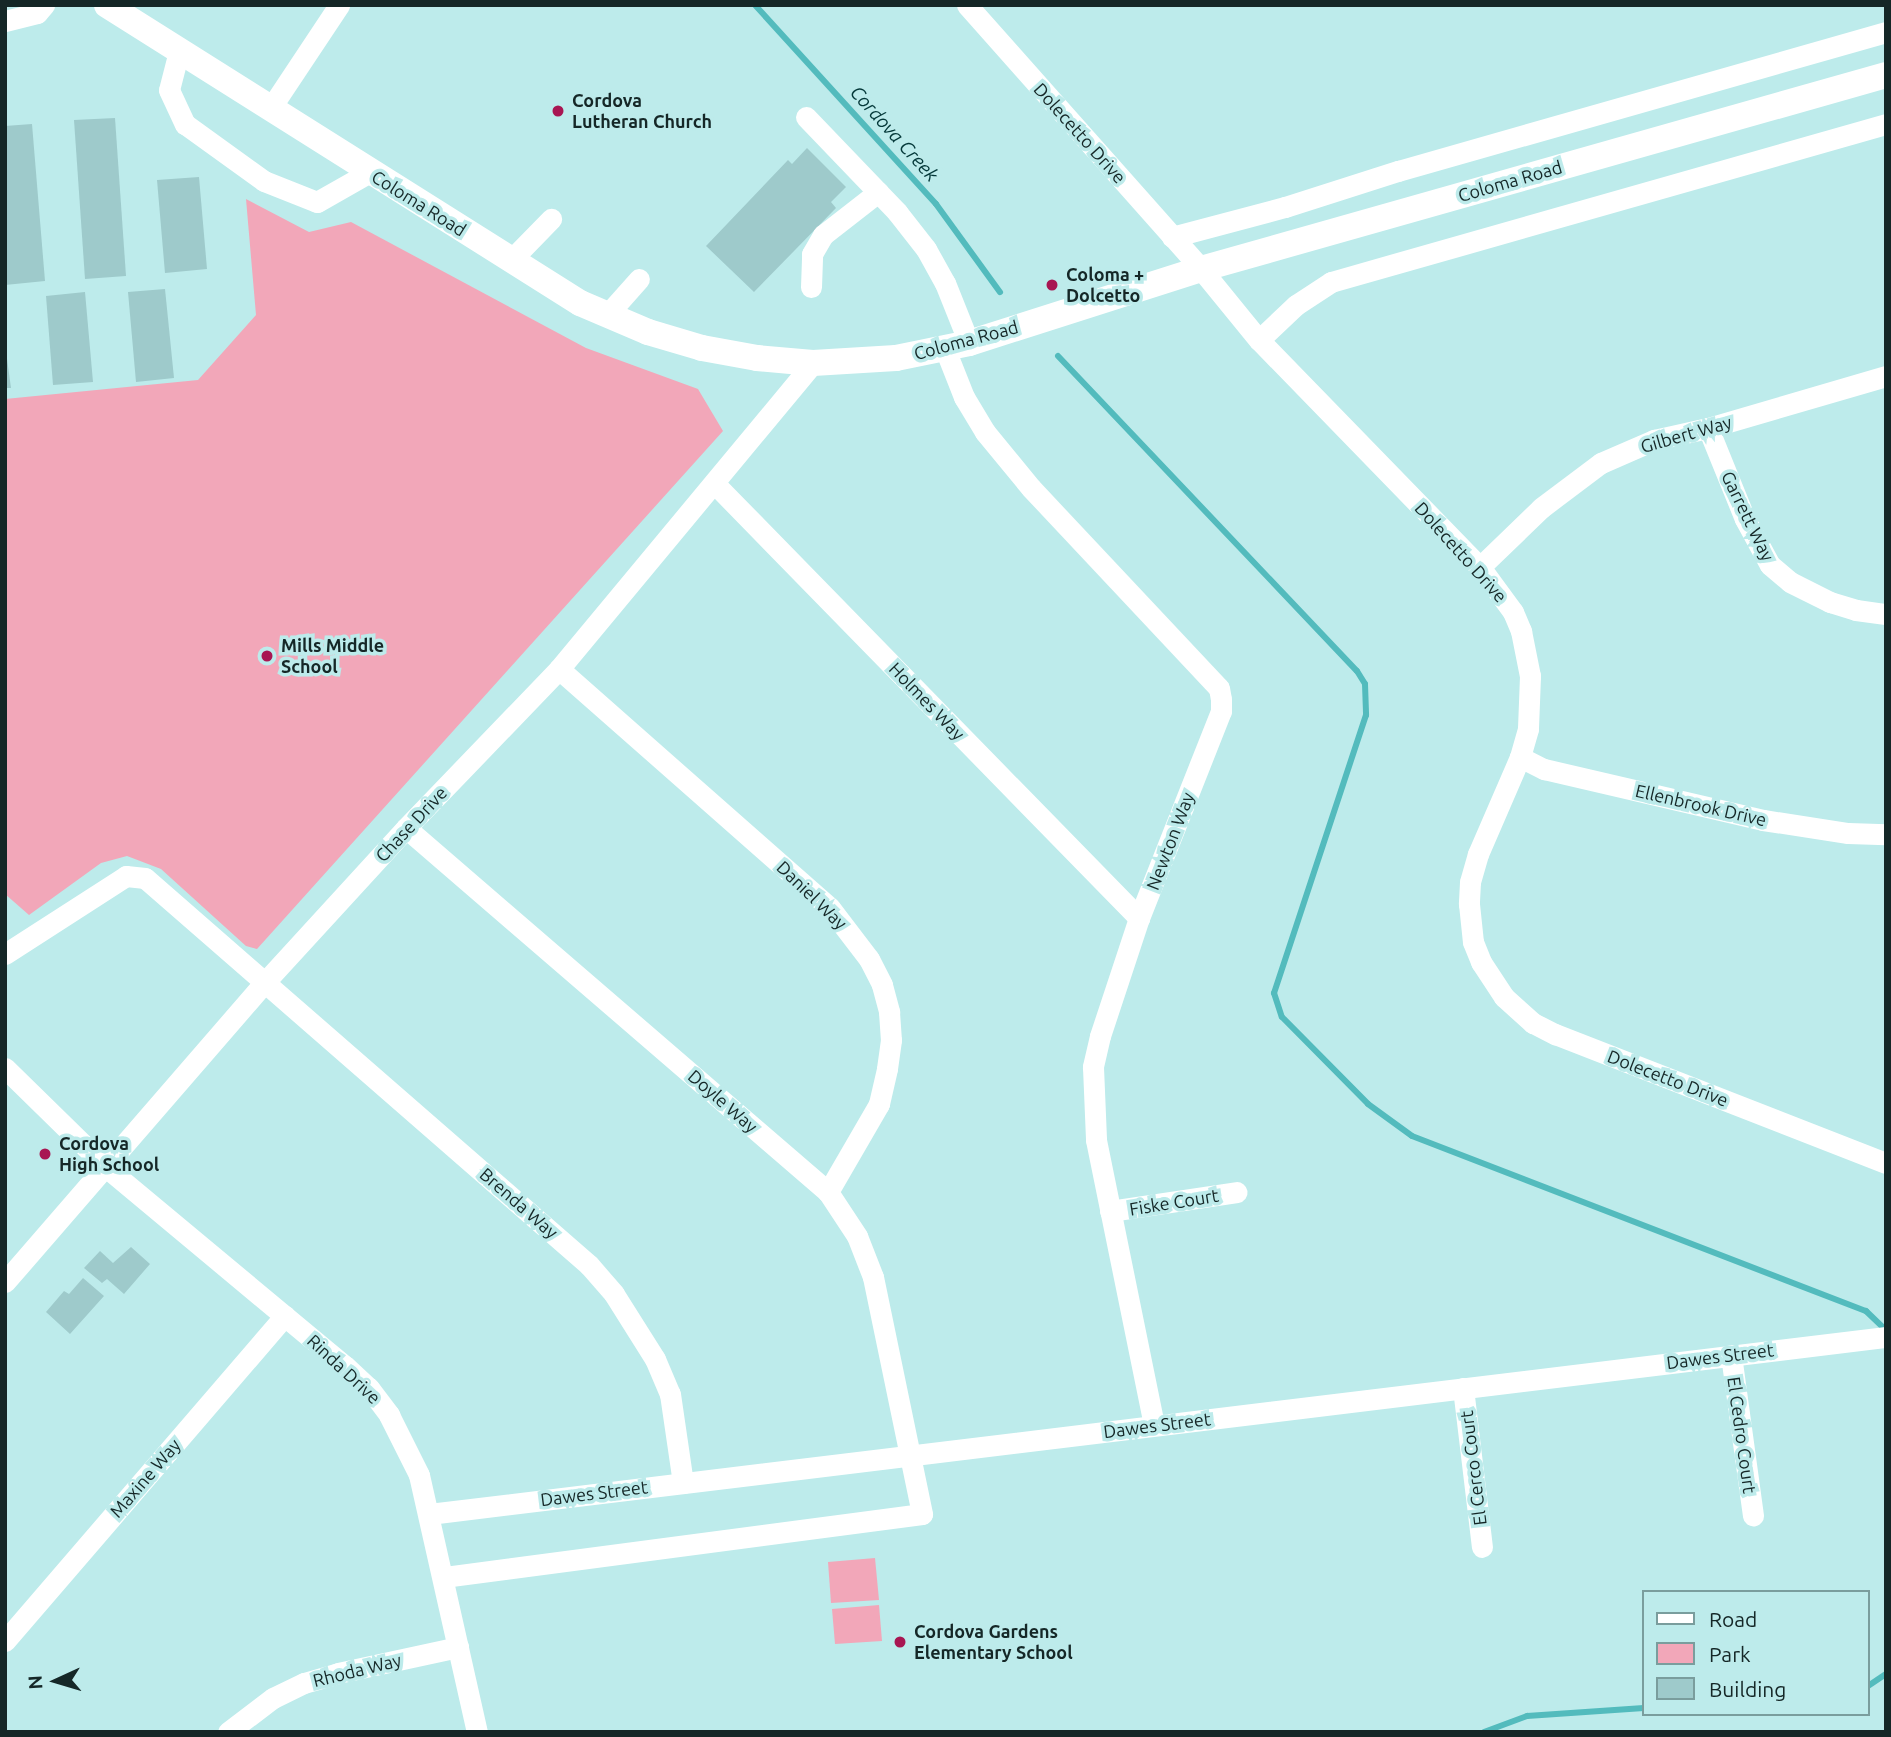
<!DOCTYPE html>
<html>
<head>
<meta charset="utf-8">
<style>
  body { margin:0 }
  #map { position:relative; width:1891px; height:1737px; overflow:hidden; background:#bdebeb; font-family:Ubuntu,sans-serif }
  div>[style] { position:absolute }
  .green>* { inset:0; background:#f2a7b9 }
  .stream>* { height:6px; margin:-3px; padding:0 3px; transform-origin:3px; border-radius:3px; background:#53bbbd }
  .building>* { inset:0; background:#9ecacb }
  .minor>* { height:21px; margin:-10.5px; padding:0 10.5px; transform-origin:10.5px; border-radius:10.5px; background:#fff }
  .major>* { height:26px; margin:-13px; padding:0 13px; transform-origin:13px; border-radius:13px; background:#fff }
  .dots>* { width:19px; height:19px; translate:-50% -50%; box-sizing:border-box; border:4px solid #bdebeb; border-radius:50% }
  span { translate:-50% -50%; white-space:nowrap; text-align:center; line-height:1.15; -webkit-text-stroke:7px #bdebeb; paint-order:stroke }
  .poi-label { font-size:18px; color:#152727; font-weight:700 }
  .left { translate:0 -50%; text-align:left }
  .street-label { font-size:18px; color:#152727 }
  .water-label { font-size:19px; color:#043839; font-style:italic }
  .frame { position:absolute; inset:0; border:7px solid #152727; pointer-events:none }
  .legend { position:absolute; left:1642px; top:1590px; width:228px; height:126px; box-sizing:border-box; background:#bdebeb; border:2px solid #7a9d9d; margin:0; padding:9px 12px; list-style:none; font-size:21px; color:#152727 }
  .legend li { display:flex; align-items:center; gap:14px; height:35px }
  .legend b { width:35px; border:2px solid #7a9d9d }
  .north { position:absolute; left:21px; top:1646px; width:70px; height:70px; -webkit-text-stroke:5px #bdebeb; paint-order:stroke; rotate:266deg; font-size:19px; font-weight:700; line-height:28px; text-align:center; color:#152727 }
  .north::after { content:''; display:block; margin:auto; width:24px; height:32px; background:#152727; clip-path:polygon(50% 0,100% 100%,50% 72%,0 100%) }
</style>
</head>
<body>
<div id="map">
  <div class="green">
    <i style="clip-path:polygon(246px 199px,309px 232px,351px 222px,586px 348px,698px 389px,723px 431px,257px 949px,246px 946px,161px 869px,127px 856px,101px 863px,29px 915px,5px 894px,5px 399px,198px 380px,256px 315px)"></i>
    <i style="clip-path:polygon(875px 1558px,879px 1600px,831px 1603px,828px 1562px)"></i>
    <i style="clip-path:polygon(879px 1605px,882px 1641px,835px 1644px,832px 1609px)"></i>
  </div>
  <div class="stream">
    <i style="left:755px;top:5px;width:269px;rotate:47.7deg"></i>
    <i style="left:936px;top:204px;width:109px;rotate:54deg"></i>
    <i style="left:1058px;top:356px;width:434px;rotate:46.5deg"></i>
    <i style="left:1357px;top:671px;width:15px;rotate:58deg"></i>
    <i style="left:1365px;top:684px;width:31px;rotate:88deg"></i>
    <i style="left:1366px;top:715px;width:293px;rotate:108.3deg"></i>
    <i style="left:1274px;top:993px;width:25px;rotate:72deg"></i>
    <i style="left:1282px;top:1017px;width:122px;rotate:45.3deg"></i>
    <i style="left:1368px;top:1104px;width:54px;rotate:36deg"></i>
    <i style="left:1412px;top:1136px;width:487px;rotate:21.1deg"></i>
    <i style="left:1866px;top:1311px;width:28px;rotate:44deg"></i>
    <i style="left:1868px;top:1686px;width:22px;rotate:-34deg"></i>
    <i style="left:1484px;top:1732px;width:46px;rotate:-20.4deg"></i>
    <i style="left:1527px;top:1716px;width:117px;rotate:-3.9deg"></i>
  </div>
  <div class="building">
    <i style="clip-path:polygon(115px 118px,126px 276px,85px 279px,74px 120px)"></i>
    <i style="clip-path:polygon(32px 124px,45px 281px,5px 285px,5px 126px)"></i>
    <i style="clip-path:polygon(807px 148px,846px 187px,831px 202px,836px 208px,754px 292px,706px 246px,788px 160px,792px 164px)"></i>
    <i style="clip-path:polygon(199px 177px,207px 269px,165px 273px,157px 180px)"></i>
    <i style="clip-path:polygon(165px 289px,174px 378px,136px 382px,128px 292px)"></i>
    <i style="clip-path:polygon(85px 292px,93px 382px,53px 385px,46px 296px)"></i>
    <i style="clip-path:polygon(5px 344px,11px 388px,5px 388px)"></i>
    <i style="clip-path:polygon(131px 1247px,150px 1264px,124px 1294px,107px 1279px,102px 1283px,84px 1268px,100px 1251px,113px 1263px)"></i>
    <i style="clip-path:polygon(83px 1278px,104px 1296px,70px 1334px,46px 1312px,64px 1291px,69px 1294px)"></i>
  </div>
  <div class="minor">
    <i style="left:967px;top:5px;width:353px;rotate:48.4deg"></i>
    <i style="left:1201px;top:269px;width:92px;rotate:50.8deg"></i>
    <i style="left:1259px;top:340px;width:317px;rotate:45.8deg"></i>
    <i style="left:1480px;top:567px;width:56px;rotate:53.7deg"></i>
    <i style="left:1513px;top:612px;width:21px;rotate:67deg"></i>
    <i style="left:1521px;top:631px;width:46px;rotate:78.7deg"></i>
    <i style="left:1530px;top:676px;width:53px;rotate:92.2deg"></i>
    <i style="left:1528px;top:729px;width:29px;rotate:106deg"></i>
    <i style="left:1520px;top:757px;width:106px;rotate:113.4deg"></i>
    <i style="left:1478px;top:854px;width:29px;rotate:106deg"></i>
    <i style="left:1470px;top:882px;width:22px;rotate:93deg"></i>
    <i style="left:1469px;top:904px;width:38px;rotate:84deg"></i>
    <i style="left:1473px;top:942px;width:22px;rotate:68deg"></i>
    <i style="left:1481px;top:962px;width:42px;rotate:56.7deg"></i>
    <i style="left:1504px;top:997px;width:39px;rotate:42deg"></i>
    <i style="left:1533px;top:1023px;width:25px;rotate:27deg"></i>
    <i style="left:1555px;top:1034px;width:355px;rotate:21.3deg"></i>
    <i style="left:5px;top:21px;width:33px;rotate:-14deg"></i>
    <i style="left:37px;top:13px;width:11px;rotate:-49deg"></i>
    <i style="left:179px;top:51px;width:40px;rotate:104.4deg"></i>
    <i style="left:169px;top:90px;width:38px;rotate:65deg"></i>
    <i style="left:185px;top:124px;width:97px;rotate:35.8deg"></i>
    <i style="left:264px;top:181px;width:57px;rotate:21.6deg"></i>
    <i style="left:317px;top:202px;width:61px;rotate:-29.5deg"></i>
    <i style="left:270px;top:109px;width:125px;rotate:-56.4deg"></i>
    <i style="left:806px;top:117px;width:132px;rotate:46.2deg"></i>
    <i style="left:897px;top:212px;width:47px;rotate:51.9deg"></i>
    <i style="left:926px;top:249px;width:39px;rotate:61deg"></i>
    <i style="left:945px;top:283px;width:65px;rotate:68.2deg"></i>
    <i style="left:1172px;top:237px;width:117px;rotate:-14.9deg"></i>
    <i style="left:1285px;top:207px;width:119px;rotate:-17.7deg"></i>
    <i style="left:1398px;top:171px;width:507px;rotate:-15.9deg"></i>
    <i style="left:510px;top:261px;width:59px;rotate:-45.7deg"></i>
    <i style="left:811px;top:287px;width:33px;rotate:-88deg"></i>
    <i style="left:812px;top:254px;width:22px;rotate:-60deg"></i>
    <i style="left:823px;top:235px;width:70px;rotate:-38deg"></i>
    <i style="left:607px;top:315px;width:48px;rotate:-48.4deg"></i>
    <i style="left:1259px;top:340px;width:51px;rotate:-43.4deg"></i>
    <i style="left:1296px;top:305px;width:42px;rotate:-33.3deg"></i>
    <i style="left:1331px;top:282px;width:577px;rotate:-15.89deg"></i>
    <i style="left:945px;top:349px;width:52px;rotate:68.4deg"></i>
    <i style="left:964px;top:397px;width:41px;rotate:59deg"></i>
    <i style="left:985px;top:432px;width:72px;rotate:50.6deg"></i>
    <i style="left:1031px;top:488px;width:274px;rotate:46.8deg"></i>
    <i style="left:1219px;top:688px;width:11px;rotate:80deg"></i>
    <i style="left:1221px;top:699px;width:12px;rotate:90deg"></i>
    <i style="left:1221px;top:711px;width:223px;rotate:111.6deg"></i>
    <i style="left:1139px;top:918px;width:124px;rotate:108.3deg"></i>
    <i style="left:1100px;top:1036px;width:32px;rotate:103deg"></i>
    <i style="left:1093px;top:1067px;width:73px;rotate:87.6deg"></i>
    <i style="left:1096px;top:1140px;width:291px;rotate:78.5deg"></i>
    <i style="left:1708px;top:428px;width:98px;rotate:67.9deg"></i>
    <i style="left:1745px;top:519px;width:52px;rotate:61.5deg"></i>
    <i style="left:1770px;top:565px;width:26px;rotate:40deg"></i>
    <i style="left:1790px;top:582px;width:45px;rotate:26.6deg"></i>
    <i style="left:1830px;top:602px;width:27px;rotate:17deg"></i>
    <i style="left:1856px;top:610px;width:30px;rotate:8deg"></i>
    <i style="left:715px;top:484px;width:607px;rotate:45.67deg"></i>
    <i style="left:1480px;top:567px;width:85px;rotate:-44deg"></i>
    <i style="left:1541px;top:508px;width:75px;rotate:-36.9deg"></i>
    <i style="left:1601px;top:463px;width:58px;rotate:-23.5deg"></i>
    <i style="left:1654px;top:440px;width:55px;rotate:-12.5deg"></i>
    <i style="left:1708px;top:428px;width:185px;rotate:-16.3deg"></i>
    <i style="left:559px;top:669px;width:361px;rotate:41.4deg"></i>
    <i style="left:830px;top:908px;width:64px;rotate:52.6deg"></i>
    <i style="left:869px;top:959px;width:29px;rotate:63deg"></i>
    <i style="left:882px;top:985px;width:28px;rotate:75deg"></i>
    <i style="left:889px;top:1012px;width:28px;rotate:86deg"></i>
    <i style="left:891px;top:1040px;width:29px;rotate:98deg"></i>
    <i style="left:887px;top:1069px;width:36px;rotate:103deg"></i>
    <i style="left:879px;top:1104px;width:102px;rotate:120.1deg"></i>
    <i style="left:1520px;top:757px;width:27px;rotate:27deg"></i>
    <i style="left:1544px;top:769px;width:225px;rotate:13.1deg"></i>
    <i style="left:1763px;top:820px;width:86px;rotate:8.7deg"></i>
    <i style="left:1848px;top:833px;width:38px;rotate:2deg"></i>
    <i style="left:406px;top:828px;width:557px;rotate:40.78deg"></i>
    <i style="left:828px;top:1192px;width:53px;rotate:56.6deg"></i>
    <i style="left:857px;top:1236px;width:44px;rotate:68.7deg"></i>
    <i style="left:873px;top:1277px;width:242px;rotate:78.3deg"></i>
    <i style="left:922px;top:1514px;width:483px;rotate:172.5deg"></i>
    <i style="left:5px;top:954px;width:144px;rotate:-32.8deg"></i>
    <i style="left:126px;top:876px;width:19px;rotate:6deg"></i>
    <i style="left:145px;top:878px;width:589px;rotate:41.08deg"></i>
    <i style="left:589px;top:1265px;width:38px;rotate:49deg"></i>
    <i style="left:614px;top:1294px;width:77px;rotate:57.8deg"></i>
    <i style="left:655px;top:1359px;width:38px;rotate:67deg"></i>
    <i style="left:670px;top:1394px;width:90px;rotate:81.7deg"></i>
    <i style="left:5px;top:1068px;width:143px;rotate:44.4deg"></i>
    <i style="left:107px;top:1168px;width:310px;rotate:39.8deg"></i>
    <i style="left:345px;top:1366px;width:33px;rotate:43deg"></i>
    <i style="left:369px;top:1388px;width:34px;rotate:53deg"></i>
    <i style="left:389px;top:1415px;width:67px;rotate:63.4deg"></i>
    <i style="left:419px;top:1475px;width:263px;rotate:77.3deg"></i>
    <i style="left:1110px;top:1211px;width:128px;rotate:-8.5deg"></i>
    <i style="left:5px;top:1282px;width:397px;rotate:-49.1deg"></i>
    <i style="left:265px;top:982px;width:209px;rotate:-47.5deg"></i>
    <i style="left:406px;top:828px;width:221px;rotate:-46.1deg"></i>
    <i style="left:559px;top:669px;width:398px;rotate:-50.3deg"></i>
    <i style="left:1731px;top:1355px;width:162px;rotate:82.2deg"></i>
    <i style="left:1463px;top:1388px;width:160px;rotate:83.2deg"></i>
    <i style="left:429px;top:1514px;width:1468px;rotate:-6.93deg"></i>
    <i style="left:5px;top:1641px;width:429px;rotate:-49.3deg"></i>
    <i style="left:228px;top:1732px;width:56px;rotate:-37.1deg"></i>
    <i style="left:273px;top:1698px;width:34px;rotate:-26deg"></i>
    <i style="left:304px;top:1683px;width:35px;rotate:-16deg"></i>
    <i style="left:338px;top:1673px;width:123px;rotate:-12.2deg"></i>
  </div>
  <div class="major">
    <i style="left:107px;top:5px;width:559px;rotate:32.21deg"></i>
    <i style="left:580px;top:303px;width:74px;rotate:23.1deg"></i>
    <i style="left:648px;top:332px;width:56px;rotate:16.5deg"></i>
    <i style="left:702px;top:348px;width:56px;rotate:10.3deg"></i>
    <i style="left:757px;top:358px;width:56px;rotate:5.1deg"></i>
    <i style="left:813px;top:363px;width:83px;rotate:-3.4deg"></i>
    <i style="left:896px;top:358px;width:75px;rotate:-11.6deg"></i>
    <i style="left:969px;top:343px;width:244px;rotate:-17.7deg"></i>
    <i style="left:1201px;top:269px;width:712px;rotate:-15.81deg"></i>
  </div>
  <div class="dots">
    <i style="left:558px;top:111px;background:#a81652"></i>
    <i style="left:1052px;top:285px;background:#a81652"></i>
    <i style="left:267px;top:656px;background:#a81652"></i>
    <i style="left:45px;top:1154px;background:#a81652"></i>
    <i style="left:900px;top:1642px;background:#a81652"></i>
  </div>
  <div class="poi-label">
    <span class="left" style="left:572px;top:111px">Cordova<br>Lutheran Church</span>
    <span class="left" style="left:1066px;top:285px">Coloma +<br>Dolcetto</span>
    <span class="left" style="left:281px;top:656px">Mills Middle<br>School</span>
    <span class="left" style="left:59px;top:1154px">Cordova<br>High School</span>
    <span class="left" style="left:914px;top:1642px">Cordova Gardens<br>Elementary School</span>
  </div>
  <div class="street-label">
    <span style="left:1080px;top:133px;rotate:48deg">Dolecetto Drive</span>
    <span style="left:1510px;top:181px;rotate:-16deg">Coloma Road</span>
    <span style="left:419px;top:203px;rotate:32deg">Coloma Road</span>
    <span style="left:966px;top:340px;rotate:-15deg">Coloma Road</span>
    <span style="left:1686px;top:434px;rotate:-16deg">Gilbert Way</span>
    <span style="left:1748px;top:516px;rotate:64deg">Garrett Way</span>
    <span style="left:1461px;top:552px;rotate:48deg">Dolecetto Drive</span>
    <span style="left:927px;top:701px;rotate:46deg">Holmes Way</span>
    <span style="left:1701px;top:805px;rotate:13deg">Ellenbrook Drive</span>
    <span style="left:411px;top:824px;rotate:-47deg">Chase Drive</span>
    <span style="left:1170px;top:841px;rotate:-69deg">Newton Way</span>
    <span style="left:812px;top:895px;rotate:44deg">Daniel Way</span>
    <span style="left:1668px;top:1078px;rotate:21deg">Dolecetto Drive</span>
    <span style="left:723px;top:1101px;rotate:41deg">Doyle Way</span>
    <span style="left:1174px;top:1202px;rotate:-9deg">Fiske Court</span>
    <span style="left:519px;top:1203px;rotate:41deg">Brenda Way</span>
    <span style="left:1720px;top:1356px;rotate:-7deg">Dawes Street</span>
    <span style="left:344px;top:1369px;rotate:43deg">Rinda Drive</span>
    <span style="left:1157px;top:1425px;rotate:-7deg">Dawes Street</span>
    <span style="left:1742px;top:1435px;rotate:82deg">El Cedro Court</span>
    <span style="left:1473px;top:1468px;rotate:-97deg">El Cerco Court</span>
    <span style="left:145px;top:1478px;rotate:-49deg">Maxine Way</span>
    <span style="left:594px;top:1493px;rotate:-7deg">Dawes Street</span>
    <span style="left:357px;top:1670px;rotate:-14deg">Rhoda Way</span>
  </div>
  <div class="water-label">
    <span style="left:894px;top:134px;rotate:48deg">Cordova Creek</span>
  </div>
  <div class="frame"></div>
  <ul class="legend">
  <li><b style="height:9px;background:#fff"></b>Road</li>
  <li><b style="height:19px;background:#f2a7b9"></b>Park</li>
  <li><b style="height:19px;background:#9ecacb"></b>Building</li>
  </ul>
  <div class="north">N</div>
</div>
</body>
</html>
